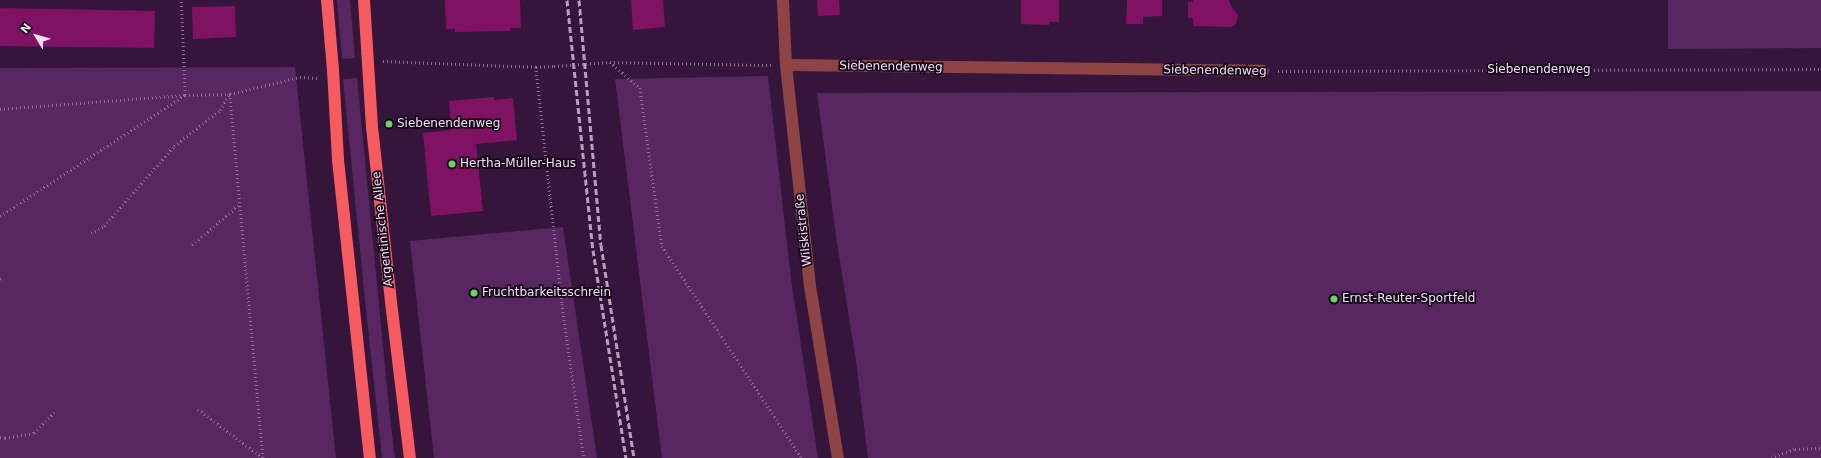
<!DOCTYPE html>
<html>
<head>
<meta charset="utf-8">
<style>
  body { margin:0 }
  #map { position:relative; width:1821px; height:458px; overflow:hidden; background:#35153b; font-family:"DejaVu Sans",sans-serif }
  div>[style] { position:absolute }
  .green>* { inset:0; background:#582661 }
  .building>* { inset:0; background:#801263 }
  .path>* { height:2.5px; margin-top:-1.25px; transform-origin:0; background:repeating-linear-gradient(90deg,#8d7392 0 1px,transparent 0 4px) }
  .minor>* { height:12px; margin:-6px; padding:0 6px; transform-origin:6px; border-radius:6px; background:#8e4444 }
  .major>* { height:12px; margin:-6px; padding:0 6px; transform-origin:6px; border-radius:6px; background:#f65b60 }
  .rail>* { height:3px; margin-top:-1.5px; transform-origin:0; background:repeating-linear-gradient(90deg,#b89fbc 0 6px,transparent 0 9px) }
  .path-bridge>* { height:2.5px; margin-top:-1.25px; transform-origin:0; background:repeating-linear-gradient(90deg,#8d7392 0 1px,transparent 0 4px) }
  .dots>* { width:11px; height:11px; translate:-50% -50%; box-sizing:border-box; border:2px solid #150818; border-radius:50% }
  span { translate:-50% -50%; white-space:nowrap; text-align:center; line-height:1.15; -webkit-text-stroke:3.5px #150818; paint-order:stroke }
  .street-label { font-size:12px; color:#f4dff7 }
  .poi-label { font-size:12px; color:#f4dff7 }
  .left { translate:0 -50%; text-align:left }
  .north { position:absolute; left:16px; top:16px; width:40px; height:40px; -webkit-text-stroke:3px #150818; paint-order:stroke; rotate:307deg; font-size:11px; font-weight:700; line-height:16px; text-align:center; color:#f4dff7 }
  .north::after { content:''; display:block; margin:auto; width:14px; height:18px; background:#f4dff7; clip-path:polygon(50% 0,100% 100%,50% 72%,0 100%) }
</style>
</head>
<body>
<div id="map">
  <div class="green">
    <i style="clip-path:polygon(337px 0,350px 0,355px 58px,342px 59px)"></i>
    <i style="clip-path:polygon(1668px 0,1821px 0,1821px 48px,1668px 49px)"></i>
    <i style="clip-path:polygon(295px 67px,336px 458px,0 458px,0 68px)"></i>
    <i style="clip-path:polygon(768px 76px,791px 279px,818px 458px,662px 458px,615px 79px)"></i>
    <i style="clip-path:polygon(357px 78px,389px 408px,395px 458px,382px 458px,365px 300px,343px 79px)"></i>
    <i style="clip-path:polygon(1821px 91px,1821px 458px,868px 458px,856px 361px,836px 236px,817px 93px)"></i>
    <i style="clip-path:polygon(563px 227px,597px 458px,434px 458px,410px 241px)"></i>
  </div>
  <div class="building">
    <i style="clip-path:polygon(445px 0,520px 0,521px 28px,510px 28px,510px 31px,455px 32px,455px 29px,446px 29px)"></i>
    <i style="clip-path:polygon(631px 0,663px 0,665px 27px,633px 30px)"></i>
    <i style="clip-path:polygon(817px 0,839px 0,840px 15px,818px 16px)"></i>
    <i style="clip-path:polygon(1021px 0,1059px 0,1059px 22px,1049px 22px,1049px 25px,1021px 24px)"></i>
    <i style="clip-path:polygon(1127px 0,1162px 0,1162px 16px,1143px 17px,1143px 24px,1126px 24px)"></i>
    <i style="clip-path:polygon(1193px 0,1229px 0,1232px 8px,1238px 15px,1236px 23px,1232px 27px,1193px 26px,1193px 18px,1188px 18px,1188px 2px,1193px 2px)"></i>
    <i style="clip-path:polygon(235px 6px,236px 37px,193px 39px,192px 7px)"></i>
    <i style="clip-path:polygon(0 8px,155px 11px,154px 48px,0 46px)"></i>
    <i style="clip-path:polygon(494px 97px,494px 100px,513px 98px,517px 140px,476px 144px,483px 211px,431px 216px,423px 133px,451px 130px,449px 101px)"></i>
  </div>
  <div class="path">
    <i style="left:383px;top:61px;width:153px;rotate:2.2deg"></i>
    <i style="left:536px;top:67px;width:18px;rotate:-3deg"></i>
    <i style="left:610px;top:62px;width:40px;rotate:41deg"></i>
    <i style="left:640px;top:88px;width:160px;rotate:82.1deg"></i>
    <i style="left:662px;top:246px;width:254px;rotate:56.6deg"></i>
    <i style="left:610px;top:62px;width:161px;rotate:1.1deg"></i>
    <i style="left:536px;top:67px;width:238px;rotate:83.7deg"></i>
    <i style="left:562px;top:304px;width:156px;rotate:81.9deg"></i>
    <i style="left:1278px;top:71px;width:543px;rotate:-0.21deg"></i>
    <i style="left:230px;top:94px;width:365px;rotate:84.8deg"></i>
    <i style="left:0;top:109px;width:186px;rotate:-4.3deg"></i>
    <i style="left:185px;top:95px;width:45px;rotate:-1.3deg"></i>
    <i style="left:230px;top:94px;width:72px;rotate:-13.7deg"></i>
    <i style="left:300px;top:77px;width:18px;rotate:3deg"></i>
    <i style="left:0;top:216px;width:221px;rotate:-33.2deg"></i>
    <i style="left:185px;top:95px;width:95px;rotate:-92.4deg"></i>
    <i style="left:91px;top:233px;width:15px;rotate:-28deg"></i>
    <i style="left:104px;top:226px;width:106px;rotate:-48.8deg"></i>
    <i style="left:174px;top:146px;width:58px;rotate:-38deg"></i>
    <i style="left:220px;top:110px;width:17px;rotate:-59deg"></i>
    <i style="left:192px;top:245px;width:62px;rotate:-40.4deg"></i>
    <i style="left:0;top:279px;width:2px;rotate:-27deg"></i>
    <i style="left:198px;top:409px;width:81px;rotate:37deg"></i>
    <i style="left:0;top:437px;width:5px;rotate:11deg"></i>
    <i style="left:5px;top:438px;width:29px;rotate:-10deg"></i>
    <i style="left:34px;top:433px;width:30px;rotate:-46deg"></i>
    <i style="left:1771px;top:458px;width:26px;rotate:-21deg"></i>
    <i style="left:1795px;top:449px;width:26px;rotate:-2deg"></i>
  </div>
  <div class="minor">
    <i style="left:783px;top:0;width:65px;rotate:87.4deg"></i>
    <i style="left:786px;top:65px;width:222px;rotate:83.8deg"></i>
    <i style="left:810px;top:286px;width:174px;rotate:80.8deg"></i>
    <i style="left:786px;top:65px;width:477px;rotate:0.7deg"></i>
  </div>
  <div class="major">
    <i style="left:327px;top:0;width:70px;rotate:85.1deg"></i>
    <i style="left:333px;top:70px;width:90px;rotate:86.8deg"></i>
    <i style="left:338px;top:160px;width:300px;rotate:83.9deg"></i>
    <i style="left:364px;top:0;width:127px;rotate:86.4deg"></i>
    <i style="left:372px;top:127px;width:184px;rotate:83.8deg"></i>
    <i style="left:392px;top:310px;width:149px;rotate:83.1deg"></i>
  </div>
  <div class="rail">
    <i style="left:567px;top:0;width:251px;rotate:84.1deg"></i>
    <i style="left:593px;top:250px;width:211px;rotate:81deg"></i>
    <i style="left:579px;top:0;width:246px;rotate:84.9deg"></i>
    <i style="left:601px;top:245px;width:216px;rotate:81.2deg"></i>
  </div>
  <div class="path-bridge">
    <i style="left:554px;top:66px;width:56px;rotate:-4.1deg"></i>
  </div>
  <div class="dots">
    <i style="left:389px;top:124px;background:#6cd362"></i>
    <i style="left:452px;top:164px;background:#6cd362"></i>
    <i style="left:474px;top:293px;background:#6cd362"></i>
    <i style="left:1334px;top:299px;background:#6cd362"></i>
  </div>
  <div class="street-label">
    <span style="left:891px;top:67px;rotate:1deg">Siebenendenweg</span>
    <span style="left:1539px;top:70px">Siebenendenweg</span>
    <span style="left:1215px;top:71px;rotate:1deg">Siebenendenweg</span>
    <span style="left:383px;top:229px;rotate:-96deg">Argentinische Allee</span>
    <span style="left:804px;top:230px;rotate:-96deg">Wilskistraße</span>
  </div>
  <div class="poi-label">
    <span class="left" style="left:397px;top:124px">Siebenendenweg</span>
    <span class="left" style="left:460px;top:164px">Hertha-Müller-Haus</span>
    <span class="left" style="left:482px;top:293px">Fruchtbarkeitsschrein</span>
    <span class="left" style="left:1342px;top:299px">Ernst-Reuter-Sportfeld</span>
  </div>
  <div class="north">N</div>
</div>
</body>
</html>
